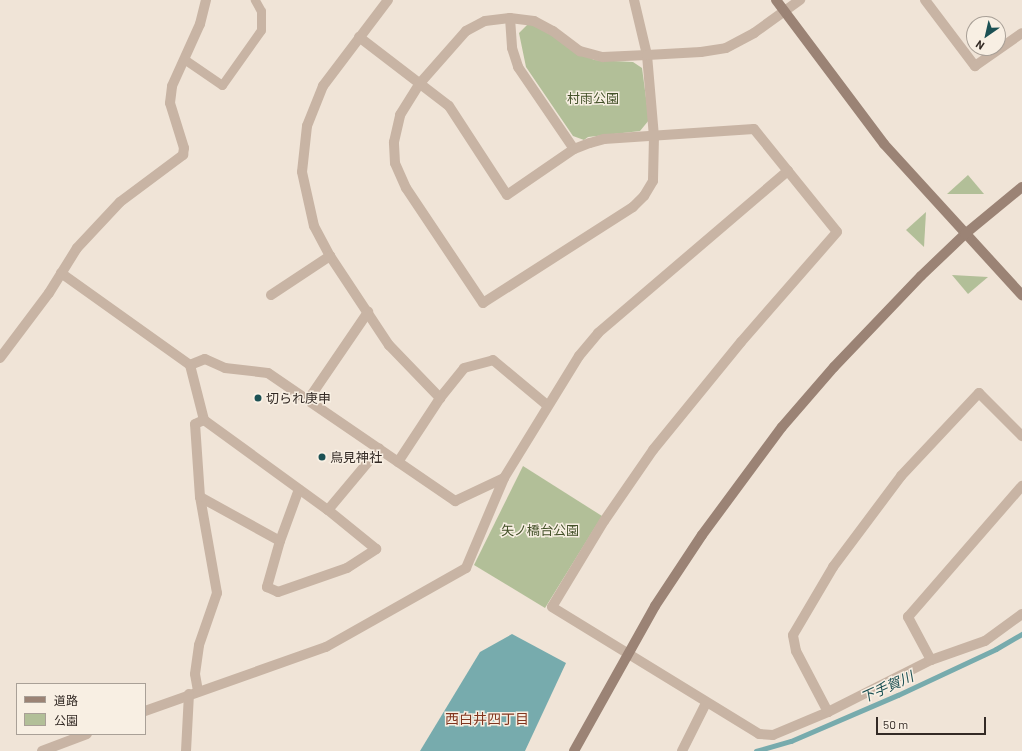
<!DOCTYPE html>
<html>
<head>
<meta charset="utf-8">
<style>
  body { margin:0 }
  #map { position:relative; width:1022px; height:751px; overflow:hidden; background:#f0e4d7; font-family:Barlow,"Noto Sans JP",sans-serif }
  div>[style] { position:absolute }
  .green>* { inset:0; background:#b2bf98 }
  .water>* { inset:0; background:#77abad }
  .stream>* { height:4.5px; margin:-2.25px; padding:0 2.25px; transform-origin:2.25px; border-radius:2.25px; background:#77abad }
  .lane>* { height:9px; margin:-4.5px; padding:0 4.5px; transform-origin:4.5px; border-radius:4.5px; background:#c8b4a4 }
  .street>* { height:10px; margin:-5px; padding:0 5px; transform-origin:5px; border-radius:5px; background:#c8b4a4 }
  .secondary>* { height:10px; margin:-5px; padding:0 5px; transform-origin:5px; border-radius:5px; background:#9b8375 }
  .dots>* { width:11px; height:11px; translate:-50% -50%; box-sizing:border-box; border:2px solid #f8efe3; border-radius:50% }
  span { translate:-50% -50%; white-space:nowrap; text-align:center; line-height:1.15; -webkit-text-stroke:3px #f8efe3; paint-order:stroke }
  .park-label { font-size:13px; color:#435129 }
  .poi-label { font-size:13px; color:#332a25 }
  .left { translate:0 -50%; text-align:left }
  .water-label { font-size:14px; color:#1c5154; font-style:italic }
  .neighbourhood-label { font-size:14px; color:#81361f }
  .legend { position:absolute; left:16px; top:683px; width:130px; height:52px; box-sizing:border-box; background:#f8efe3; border:1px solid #a9a097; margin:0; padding:5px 7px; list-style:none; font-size:12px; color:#332a25 }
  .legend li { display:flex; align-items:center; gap:8px; height:20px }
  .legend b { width:20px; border:1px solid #a9a097 }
  .north { position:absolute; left:966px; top:16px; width:40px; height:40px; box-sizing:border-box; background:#f8efe3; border:1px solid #a9a097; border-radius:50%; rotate:214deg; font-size:11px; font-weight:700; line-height:16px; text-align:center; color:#332a25 }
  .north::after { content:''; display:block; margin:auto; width:14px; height:18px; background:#1c5154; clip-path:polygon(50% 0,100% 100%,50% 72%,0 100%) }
  .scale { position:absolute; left:876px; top:717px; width:110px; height:18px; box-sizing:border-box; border:2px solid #332a25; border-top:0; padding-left:5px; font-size:12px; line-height:14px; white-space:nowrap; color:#332a25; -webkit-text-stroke:3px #f8efe3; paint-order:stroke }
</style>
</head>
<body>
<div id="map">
  <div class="green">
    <i style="clip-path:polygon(529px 23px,543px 28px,594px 60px,633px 62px,642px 68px,649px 120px,640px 131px,588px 137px,584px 140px,573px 136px,526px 67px,519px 33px)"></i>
    <i style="clip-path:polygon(968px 175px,984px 194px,947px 194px)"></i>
    <i style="clip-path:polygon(926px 212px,924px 247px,906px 230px)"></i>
    <i style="clip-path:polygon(952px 275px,988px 277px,968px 294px)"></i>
    <i style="clip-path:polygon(523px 466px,602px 516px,545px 608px,474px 565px)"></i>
  </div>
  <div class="water">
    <i style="clip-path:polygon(512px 634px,566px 663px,525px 751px,420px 751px,480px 652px)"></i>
  </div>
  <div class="stream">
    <i style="left:756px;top:751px;width:36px;rotate:-16deg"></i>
    <i style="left:791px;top:741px;width:116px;rotate:-23.3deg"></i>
    <i style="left:898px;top:695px;width:108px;rotate:-25.1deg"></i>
    <i style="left:996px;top:649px;width:30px;rotate:-30deg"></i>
  </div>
  <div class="lane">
    <i style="left:184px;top:59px;width:46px;rotate:34.4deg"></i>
    <i style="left:222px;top:85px;width:67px;rotate:-54.7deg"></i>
    <i style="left:261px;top:30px;width:19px;rotate:-90deg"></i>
    <i style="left:261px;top:11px;width:13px;rotate:-119deg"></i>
  </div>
  <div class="street">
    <i style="left:388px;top:0;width:108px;rotate:127.1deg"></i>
    <i style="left:323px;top:86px;width:43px;rotate:111.8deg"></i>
    <i style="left:307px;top:126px;width:46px;rotate:96.2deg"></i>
    <i style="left:302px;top:172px;width:55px;rotate:77.5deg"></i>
    <i style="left:314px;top:226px;width:34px;rotate:62deg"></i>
    <i style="left:330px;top:256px;width:107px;rotate:56.5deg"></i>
    <i style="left:389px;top:345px;width:74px;rotate:46.1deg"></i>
    <i style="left:634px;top:0;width:57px;rotate:76.7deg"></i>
    <i style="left:647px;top:55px;width:81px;rotate:85.1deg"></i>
    <i style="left:654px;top:136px;width:45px;rotate:91.3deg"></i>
    <i style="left:653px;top:181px;width:17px;rotate:121deg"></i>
    <i style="left:644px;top:196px;width:16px;rotate:135deg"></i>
    <i style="left:633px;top:207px;width:178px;rotate:147.4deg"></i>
    <i style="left:483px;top:303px;width:138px;rotate:-123.8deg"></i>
    <i style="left:406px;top:188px;width:27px;rotate:-114deg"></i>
    <i style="left:395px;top:163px;width:21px;rotate:-93deg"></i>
    <i style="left:394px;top:142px;width:28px;rotate:-77deg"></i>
    <i style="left:400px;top:115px;width:39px;rotate:-58deg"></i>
    <i style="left:421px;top:82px;width:68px;rotate:-48.6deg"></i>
    <i style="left:466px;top:31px;width:21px;rotate:-28deg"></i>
    <i style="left:485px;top:21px;width:25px;rotate:-7deg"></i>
    <i style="left:510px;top:18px;width:24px;rotate:7deg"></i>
    <i style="left:534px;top:21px;width:21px;rotate:28deg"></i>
    <i style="left:553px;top:31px;width:34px;rotate:37deg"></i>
    <i style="left:580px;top:51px;width:24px;rotate:15deg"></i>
    <i style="left:603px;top:57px;width:44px;rotate:-2.6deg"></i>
    <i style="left:647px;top:55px;width:54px;rotate:-3.2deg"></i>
    <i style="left:701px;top:52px;width:25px;rotate:-9deg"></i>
    <i style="left:726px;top:48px;width:32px;rotate:-28deg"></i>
    <i style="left:754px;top:33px;width:57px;rotate:-35.7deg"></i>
    <i style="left:925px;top:0;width:83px;rotate:52.9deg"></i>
    <i style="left:975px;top:66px;width:57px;rotate:-35.1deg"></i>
    <i style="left:510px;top:18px;width:30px;rotate:86deg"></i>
    <i style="left:512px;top:48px;width:20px;rotate:72deg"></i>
    <i style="left:518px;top:67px;width:99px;rotate:55.7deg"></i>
    <i style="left:359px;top:37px;width:113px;rotate:37.5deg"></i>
    <i style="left:449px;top:106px;width:106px;rotate:56.9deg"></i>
    <i style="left:507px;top:195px;width:81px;rotate:-34.5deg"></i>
    <i style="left:574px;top:149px;width:17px;rotate:-21deg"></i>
    <i style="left:590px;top:143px;width:15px;rotate:-16deg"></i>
    <i style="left:604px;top:139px;width:150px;rotate:-3.8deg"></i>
    <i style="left:754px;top:129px;width:132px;rotate:51.1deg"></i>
    <i style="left:837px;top:232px;width:146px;rotate:131.1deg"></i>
    <i style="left:741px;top:342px;width:139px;rotate:129.2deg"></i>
    <i style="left:653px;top:450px;width:86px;rotate:124.6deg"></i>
    <i style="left:604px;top:521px;width:100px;rotate:121.2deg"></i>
    <i style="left:552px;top:607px;width:243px;rotate:31.5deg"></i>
    <i style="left:759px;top:734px;width:14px;rotate:4deg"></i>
    <i style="left:773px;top:735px;width:60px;rotate:-22.7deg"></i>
    <i style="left:828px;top:712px;width:115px;rotate:-26.8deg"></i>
    <i style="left:931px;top:660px;width:57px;rotate:-19.4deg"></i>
    <i style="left:985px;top:641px;width:46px;rotate:-36.1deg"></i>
    <i style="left:61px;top:273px;width:158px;rotate:35.5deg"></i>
    <i style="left:190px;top:365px;width:57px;rotate:75.7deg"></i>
    <i style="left:204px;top:420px;width:153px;rotate:36deg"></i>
    <i style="left:328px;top:510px;width:80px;rotate:-50.1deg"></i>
    <i style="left:271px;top:295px;width:71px;rotate:-33.5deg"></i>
    <i style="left:0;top:358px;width:81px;rotate:-53deg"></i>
    <i style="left:49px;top:293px;width:53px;rotate:-58.1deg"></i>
    <i style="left:77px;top:248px;width:63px;rotate:-46.9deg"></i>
    <i style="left:120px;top:202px;width:79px;rotate:-36.7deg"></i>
    <i style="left:183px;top:155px;width:7px;rotate:-82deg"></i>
    <i style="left:184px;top:148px;width:47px;rotate:-107.3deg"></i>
    <i style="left:170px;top:103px;width:17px;rotate:-83deg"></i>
    <i style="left:172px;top:86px;width:68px;rotate:-65.7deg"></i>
    <i style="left:200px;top:24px;width:25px;rotate:-76deg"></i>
    <i style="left:190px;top:365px;width:16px;rotate:-22deg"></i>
    <i style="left:205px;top:359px;width:22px;rotate:24deg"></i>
    <i style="left:225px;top:368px;width:43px;rotate:6.6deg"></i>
    <i style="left:268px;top:373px;width:227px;rotate:34.4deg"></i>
    <i style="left:455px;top:501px;width:54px;rotate:-25.1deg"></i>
    <i style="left:308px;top:400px;width:107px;rotate:-55.7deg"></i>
    <i style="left:398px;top:462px;width:77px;rotate:-56.7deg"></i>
    <i style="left:440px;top:398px;width:38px;rotate:-51deg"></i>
    <i style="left:464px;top:368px;width:30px;rotate:-15deg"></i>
    <i style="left:493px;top:360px;width:70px;rotate:39.8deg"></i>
    <i style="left:200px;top:497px;width:91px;rotate:28.8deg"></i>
    <i style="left:280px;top:541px;width:48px;rotate:105.8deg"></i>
    <i style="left:267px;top:587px;width:12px;rotate:24deg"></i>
    <i style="left:278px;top:592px;width:73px;rotate:-19.2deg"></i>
    <i style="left:347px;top:568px;width:35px;rotate:-33deg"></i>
    <i style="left:376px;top:549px;width:62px;rotate:-140.9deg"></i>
    <i style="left:280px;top:541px;width:55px;rotate:-69.9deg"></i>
    <i style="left:931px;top:660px;width:49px;rotate:-118.1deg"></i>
    <i style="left:908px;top:617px;width:174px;rotate:-49deg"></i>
    <i style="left:198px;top:691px;width:17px;rotate:-100deg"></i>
    <i style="left:195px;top:674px;width:29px;rotate:-82deg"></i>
    <i style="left:199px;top:645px;width:55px;rotate:-70.9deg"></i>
    <i style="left:217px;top:593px;width:97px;rotate:-100deg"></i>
    <i style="left:200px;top:497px;width:73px;rotate:-93.9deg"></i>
    <i style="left:195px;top:424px;width:10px;rotate:-24deg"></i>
    <i style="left:145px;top:711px;width:192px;rotate:-19.5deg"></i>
    <i style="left:326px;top:647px;width:161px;rotate:-29.4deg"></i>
    <i style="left:466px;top:568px;width:98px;rotate:-67.1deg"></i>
    <i style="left:504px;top:478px;width:143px;rotate:-58.4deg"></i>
    <i style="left:579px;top:356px;width:30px;rotate:-50deg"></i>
    <i style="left:598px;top:333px;width:250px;rotate:-40.5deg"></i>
    <i style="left:828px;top:712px;width:69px;rotate:-117.7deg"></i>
    <i style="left:796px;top:651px;width:16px;rotate:-101deg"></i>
    <i style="left:793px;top:635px;width:79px;rotate:-59.5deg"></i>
    <i style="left:833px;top:567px;width:114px;rotate:-53.2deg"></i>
    <i style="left:901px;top:476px;width:114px;rotate:-46.8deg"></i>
    <i style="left:979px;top:393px;width:61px;rotate:45deg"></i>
    <i style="left:42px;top:751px;width:48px;rotate:-20.7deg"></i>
    <i style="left:186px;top:751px;width:57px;rotate:-87deg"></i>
    <i style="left:682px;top:751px;width:54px;rotate:-63.4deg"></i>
  </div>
  <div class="secondary">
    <i style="left:776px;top:0;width:180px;rotate:53.1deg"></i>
    <i style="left:884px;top:144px;width:205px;rotate:47.6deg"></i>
    <i style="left:574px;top:751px;width:166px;rotate:-60.8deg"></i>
    <i style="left:655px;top:606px;width:85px;rotate:-56.5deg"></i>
    <i style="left:702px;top:535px;width:134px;rotate:-53.5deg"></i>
    <i style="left:782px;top:427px;width:79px;rotate:-49.1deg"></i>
    <i style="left:834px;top:367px;width:126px;rotate:-46.3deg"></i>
    <i style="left:921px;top:276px;width:61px;rotate:-43.7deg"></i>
    <i style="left:965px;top:234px;width:74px;rotate:-39.5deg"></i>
  </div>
  <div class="dots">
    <i style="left:258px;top:398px;background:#1c5154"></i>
    <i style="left:322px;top:457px;background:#1c5154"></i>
  </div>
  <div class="park-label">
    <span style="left:593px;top:98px">村雨公園</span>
    <span style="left:540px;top:530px">矢ノ橋台公園</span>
  </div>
  <div class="poi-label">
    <span class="left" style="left:266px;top:398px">切られ庚申</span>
    <span class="left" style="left:330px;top:457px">鳥見神社</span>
  </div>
  <div class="water-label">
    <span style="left:887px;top:687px;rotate:-24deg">下手賀川</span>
  </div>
  <div class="neighbourhood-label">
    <span style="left:487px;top:719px">西白井四丁目</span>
  </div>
  <ul class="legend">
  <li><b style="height:5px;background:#9b8375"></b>道路</li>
  <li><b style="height:11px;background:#b2bf98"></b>公園</li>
  </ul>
  <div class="north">N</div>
  <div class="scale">50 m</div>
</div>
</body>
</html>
